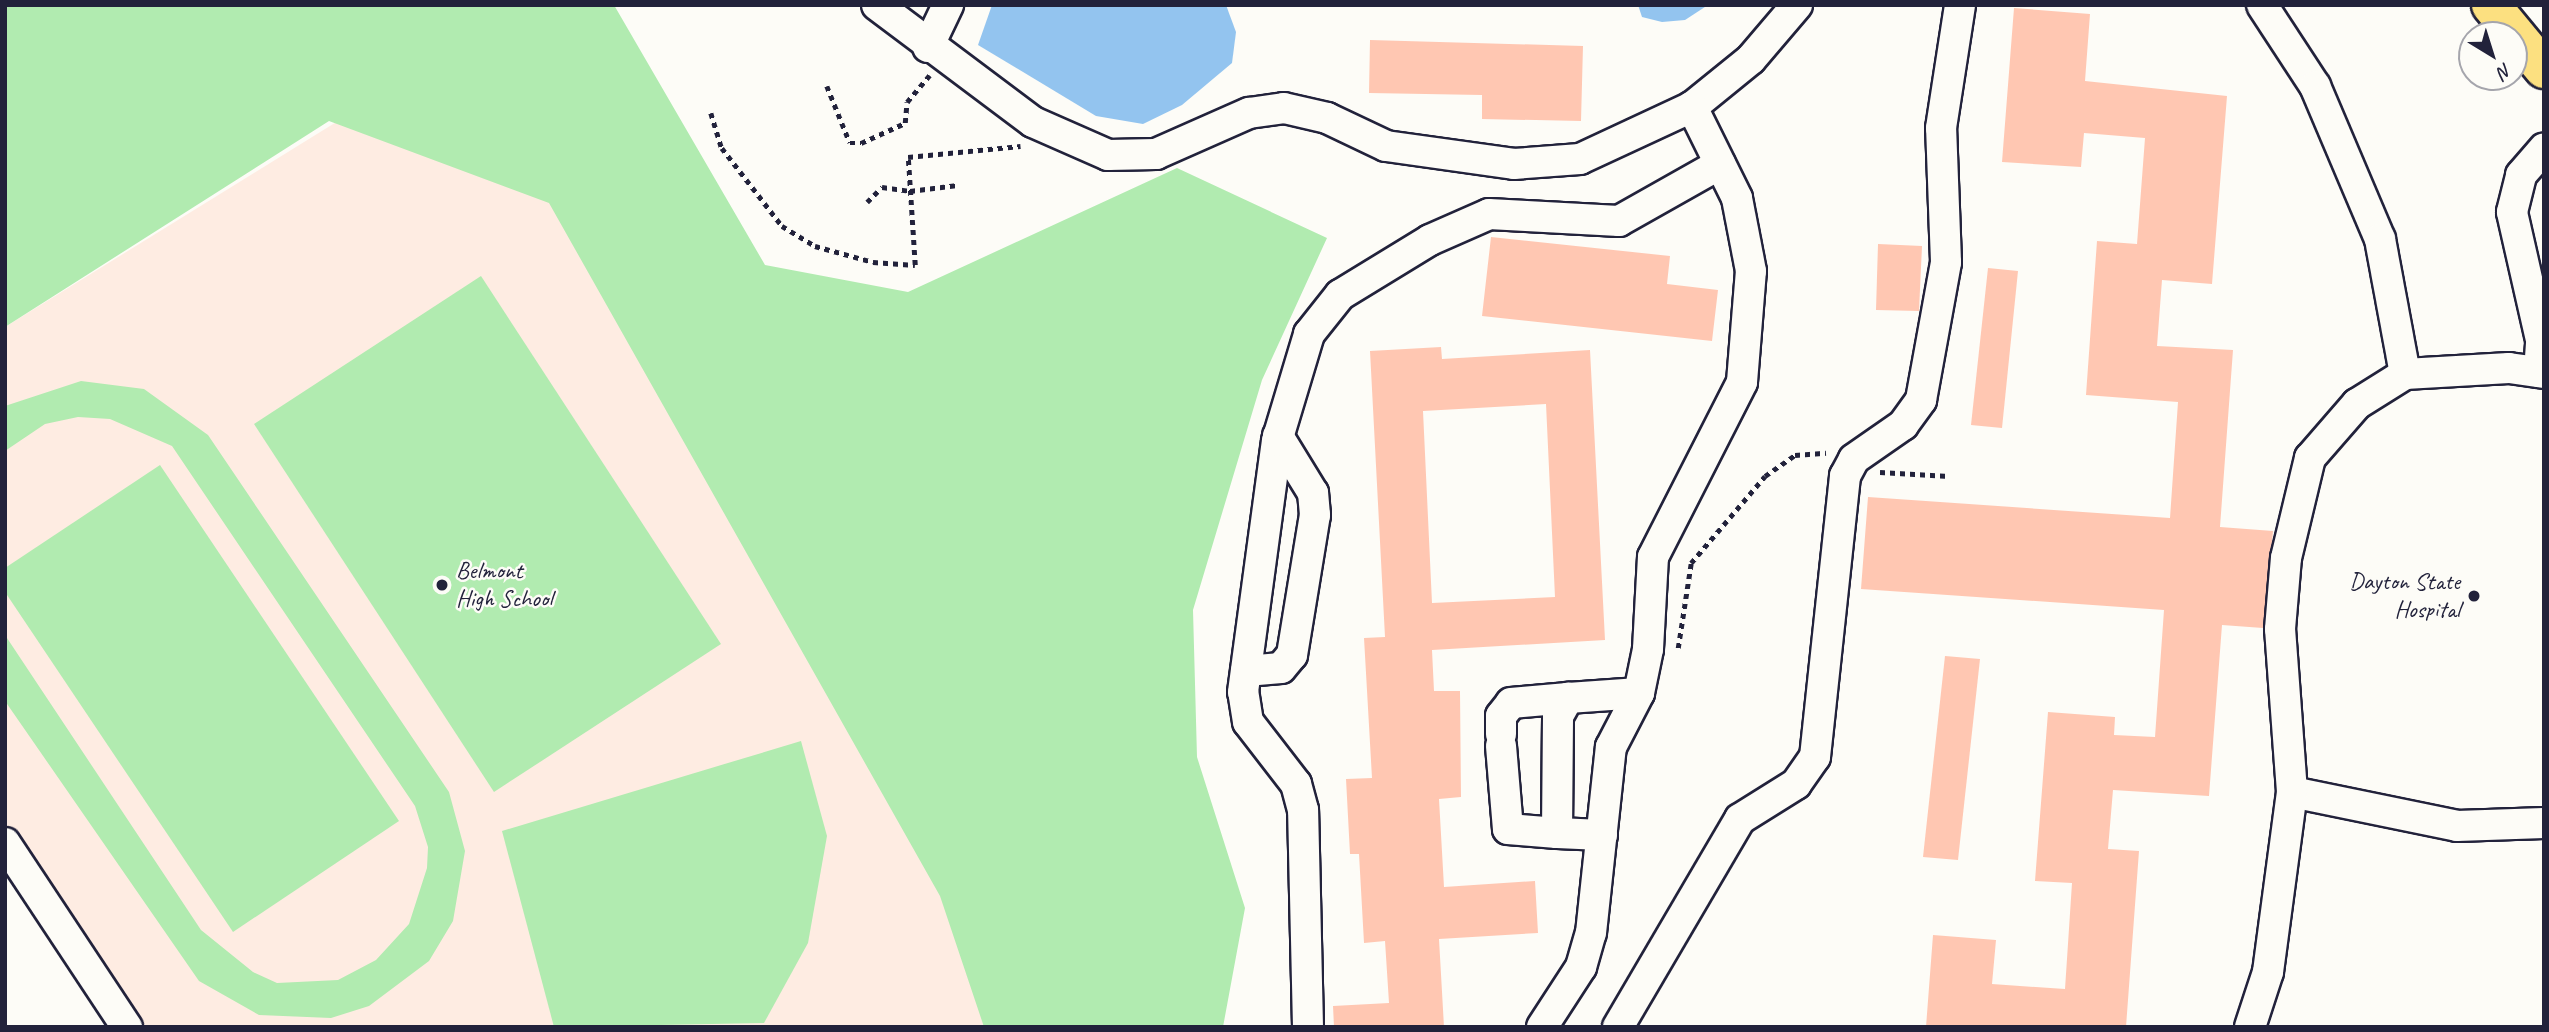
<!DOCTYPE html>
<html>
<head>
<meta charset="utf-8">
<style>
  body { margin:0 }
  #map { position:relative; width:2549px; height:1032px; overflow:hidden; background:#fdfcf7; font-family:Caveat,sans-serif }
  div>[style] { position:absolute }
  .built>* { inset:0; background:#feece2 }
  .green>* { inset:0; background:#b1ebb0 }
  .water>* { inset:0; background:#93c4ef }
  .building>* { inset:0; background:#ffc7b2 }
  .path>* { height:4.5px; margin-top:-2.25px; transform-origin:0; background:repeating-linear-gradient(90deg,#22223b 0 5px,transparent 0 10px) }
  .roads { filter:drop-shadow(2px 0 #22223b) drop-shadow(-2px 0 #22223b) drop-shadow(0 2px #22223b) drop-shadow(0 -2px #22223b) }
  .minor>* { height:30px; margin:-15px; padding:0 15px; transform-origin:15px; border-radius:15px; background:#fdfcf7 }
  .major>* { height:38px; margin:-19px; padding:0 19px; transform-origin:19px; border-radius:19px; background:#fce080 }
  .dots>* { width:19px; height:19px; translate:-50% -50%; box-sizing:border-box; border:4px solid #fdfcf7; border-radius:50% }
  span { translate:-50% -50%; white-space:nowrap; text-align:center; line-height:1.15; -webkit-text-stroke:5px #fdfcf7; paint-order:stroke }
  .poi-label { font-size:24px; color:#22223b }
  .left { translate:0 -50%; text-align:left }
  .right { translate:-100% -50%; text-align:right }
  .frame { position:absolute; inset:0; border:7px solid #22223b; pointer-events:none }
  .north { position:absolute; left:2458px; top:21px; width:70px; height:70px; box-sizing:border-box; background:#fdfcf7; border:2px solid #a5a5ac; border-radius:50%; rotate:142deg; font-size:19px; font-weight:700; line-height:28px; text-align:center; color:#22223b }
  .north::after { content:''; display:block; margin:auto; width:24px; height:32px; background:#22223b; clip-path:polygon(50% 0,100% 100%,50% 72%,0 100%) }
</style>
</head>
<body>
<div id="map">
  <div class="built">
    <i style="clip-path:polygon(519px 9px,1156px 1027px,127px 1027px,5px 843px,5px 327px)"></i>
  </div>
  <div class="green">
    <i style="clip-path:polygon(5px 5px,614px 5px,765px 265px,908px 292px,1177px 168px,1327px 238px,1262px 380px,1193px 610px,1197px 757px,1245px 908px,1223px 1027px,984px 1027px,940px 896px,549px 203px,329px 121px,5px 327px)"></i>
    <i style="clip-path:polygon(481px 276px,721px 644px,494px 792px,254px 424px)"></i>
    <i style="clip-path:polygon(81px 381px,144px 389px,208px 435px,449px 792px,465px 851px,453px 921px,429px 961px,369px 1006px,331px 1018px,259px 1015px,199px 981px,5px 701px,5px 635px,201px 930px,253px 972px,277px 983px,338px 980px,376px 960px,409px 924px,427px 868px,428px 847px,415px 806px,172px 446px,110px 419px,78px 417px,45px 424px,5px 451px,5px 406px)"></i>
    <i style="clip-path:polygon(160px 465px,399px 821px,233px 932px,5px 592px,5px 568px)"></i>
    <i style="clip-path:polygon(801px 741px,827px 836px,808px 943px,764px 1023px,554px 1027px,502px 831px)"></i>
  </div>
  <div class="water">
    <i style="clip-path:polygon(992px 5px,1226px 5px,1236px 32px,1232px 63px,1182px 105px,1143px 124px,1096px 116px,978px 45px)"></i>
    <i style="clip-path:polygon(1638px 5px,1708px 5px,1685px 20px,1662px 22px,1642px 17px)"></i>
  </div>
  <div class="building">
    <i style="clip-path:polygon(2014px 8px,2090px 14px,2085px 81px,2227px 96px,2212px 284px,2162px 280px,2157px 346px,2233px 350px,2220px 527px,2273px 531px,2272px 542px,2263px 628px,2222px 625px,2209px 796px,2113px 790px,2108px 849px,2139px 851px,2126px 1027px,1926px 1027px,1933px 935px,1996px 940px,1992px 984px,2065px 989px,2072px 883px,2035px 881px,2048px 712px,2115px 717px,2114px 735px,2155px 737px,2164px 610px,1861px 589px,1868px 497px,2170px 518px,2178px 402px,2086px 395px,2097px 241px,2137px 244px,2145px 138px,2084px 133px,2081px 167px,2002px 162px)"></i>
    <i style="clip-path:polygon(1370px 40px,1583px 46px,1581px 121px,1482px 119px,1482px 95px,1369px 93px)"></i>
    <i style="clip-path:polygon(1491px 237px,1670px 256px,1667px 284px,1718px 290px,1712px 341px,1482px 316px)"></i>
    <i style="clip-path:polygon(1878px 244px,1922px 246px,1919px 311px,1876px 310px)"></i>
    <i style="clip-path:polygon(1988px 268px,2018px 271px,2002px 428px,1971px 425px)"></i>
    <i style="clip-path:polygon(evenodd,1441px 347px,1442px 359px,1590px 350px,1605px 640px,1432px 650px,1434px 691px,1460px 691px,1461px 797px,1439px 799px,1444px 887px,1535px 881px,1538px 933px,1439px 939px,1444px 1027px,1334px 1027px,1333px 1006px,1389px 1003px,1385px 941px,1364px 943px,1359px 854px,1350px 854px,1346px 779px,1372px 778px,1364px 638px,1385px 637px,1370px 351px,1441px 347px,1546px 404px,1555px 597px,1432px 603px,1423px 411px,1546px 404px)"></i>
    <i style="clip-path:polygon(1945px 656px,1980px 659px,1958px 860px,1923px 857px)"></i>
  </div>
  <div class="path">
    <i style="left:827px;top:86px;width:61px;rotate:68deg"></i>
    <i style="left:850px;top:143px;width:11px"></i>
    <i style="left:861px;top:143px;width:48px;rotate:-24.4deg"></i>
    <i style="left:905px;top:123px;width:21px;rotate:-85deg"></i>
    <i style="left:907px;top:102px;width:35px;rotate:-50deg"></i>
    <i style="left:711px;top:113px;width:37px;rotate:73deg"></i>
    <i style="left:722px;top:148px;width:98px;rotate:52.4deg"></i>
    <i style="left:782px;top:226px;width:39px;rotate:31deg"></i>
    <i style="left:815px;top:246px;width:60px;rotate:15.4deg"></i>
    <i style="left:873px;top:262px;width:42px;rotate:4.1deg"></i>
    <i style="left:915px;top:265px;width:108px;rotate:-93.7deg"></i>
    <i style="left:908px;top:157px;width:113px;rotate:-5.6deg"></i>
    <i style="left:867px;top:202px;width:21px;rotate:-45deg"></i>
    <i style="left:882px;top:187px;width:28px;rotate:8deg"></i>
    <i style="left:910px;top:191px;width:48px;rotate:-7.1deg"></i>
    <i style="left:1880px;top:472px;width:69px;rotate:3.3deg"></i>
    <i style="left:1678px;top:648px;width:86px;rotate:-81.3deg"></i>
    <i style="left:1691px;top:563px;width:114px;rotate:-49.6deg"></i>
    <i style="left:1765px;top:476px;width:37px;rotate:-35deg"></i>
    <i style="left:1795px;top:455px;width:31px;rotate:-4deg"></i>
  </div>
  <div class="roads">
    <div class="minor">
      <i style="left:877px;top:5px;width:195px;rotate:36.9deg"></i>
      <i style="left:1033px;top:122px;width:82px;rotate:23.7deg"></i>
      <i style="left:1108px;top:155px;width:48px;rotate:-1.2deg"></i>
      <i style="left:1156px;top:154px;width:102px;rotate:-23.8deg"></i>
      <i style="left:1249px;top:113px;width:35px;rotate:-8deg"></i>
      <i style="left:1284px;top:108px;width:44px;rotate:13.1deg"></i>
      <i style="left:1327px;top:118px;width:65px;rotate:25.4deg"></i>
      <i style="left:1386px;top:146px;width:129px;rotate:8deg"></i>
      <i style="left:1514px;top:164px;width:66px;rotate:-4.3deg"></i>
      <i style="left:1580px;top:159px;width:123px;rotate:-24.9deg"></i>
      <i style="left:1692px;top:107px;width:76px;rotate:-39.1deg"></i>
      <i style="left:1751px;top:59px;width:71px;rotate:-49.6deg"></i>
      <i style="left:2262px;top:5px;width:97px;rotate:56.8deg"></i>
      <i style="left:2315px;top:86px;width:166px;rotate:67deg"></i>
      <i style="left:2380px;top:239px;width:137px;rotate:79.5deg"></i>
      <i style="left:928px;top:47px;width:47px;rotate:-64.5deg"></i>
      <i style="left:2539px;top:372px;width:32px;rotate:-86deg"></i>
      <i style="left:2541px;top:340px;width:131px;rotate:-102.8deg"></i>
      <i style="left:2512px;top:212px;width:38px;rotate:-76deg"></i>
      <i style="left:2521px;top:175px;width:35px;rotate:-49deg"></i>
      <i style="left:1246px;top:671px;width:35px;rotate:-5deg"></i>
      <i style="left:1281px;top:668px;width:17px;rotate:-50deg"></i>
      <i style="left:1292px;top:655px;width:142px;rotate:-80.7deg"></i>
      <i style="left:1315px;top:515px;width:22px;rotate:-95deg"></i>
      <i style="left:1313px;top:493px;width:67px;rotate:-121.6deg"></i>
      <i style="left:1501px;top:734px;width:18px;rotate:-90deg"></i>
      <i style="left:1501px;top:716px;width:16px;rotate:-52deg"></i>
      <i style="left:1511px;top:703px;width:57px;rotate:-5deg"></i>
      <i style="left:1501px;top:746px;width:83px;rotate:85.2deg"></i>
      <i style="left:1508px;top:829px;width:49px;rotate:4.7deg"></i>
      <i style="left:2292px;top:792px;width:168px;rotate:11.6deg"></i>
      <i style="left:2457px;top:826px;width:87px;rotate:-2deg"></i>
      <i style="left:1602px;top:835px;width:45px;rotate:-177.5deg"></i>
      <i style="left:1557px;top:833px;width:117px;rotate:-89.5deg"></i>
      <i style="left:1558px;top:716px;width:21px;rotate:-61deg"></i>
      <i style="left:1568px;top:698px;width:71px;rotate:-4deg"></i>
      <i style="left:5px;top:843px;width:221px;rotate:56.5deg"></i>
      <i style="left:1308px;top:1027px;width:217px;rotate:-91.3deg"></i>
      <i style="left:1303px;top:810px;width:27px;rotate:-105deg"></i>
      <i style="left:1296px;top:784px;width:78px;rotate:-127.7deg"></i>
      <i style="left:1248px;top:722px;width:30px;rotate:-99deg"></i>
      <i style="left:1243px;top:692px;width:253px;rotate:-82.3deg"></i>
      <i style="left:1277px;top:441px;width:112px;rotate:-73.3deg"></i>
      <i style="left:1309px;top:334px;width:50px;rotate:-51.5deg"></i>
      <i style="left:1340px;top:295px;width:105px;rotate:-31.4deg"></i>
      <i style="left:1430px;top:240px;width:64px;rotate:-23.8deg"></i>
      <i style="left:1489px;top:214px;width:130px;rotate:3.1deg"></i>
      <i style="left:1619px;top:221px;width:116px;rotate:-29.4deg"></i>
      <i style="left:1542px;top:1027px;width:72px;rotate:-57deg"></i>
      <i style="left:1581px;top:967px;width:35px;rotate:-74deg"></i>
      <i style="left:1591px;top:933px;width:187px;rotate:-83.9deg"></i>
      <i style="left:1611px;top:747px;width:61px;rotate:-62.6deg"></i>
      <i style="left:1639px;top:693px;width:45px;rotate:-78.4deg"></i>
      <i style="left:1648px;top:649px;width:92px;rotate:-86.9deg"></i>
      <i style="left:1653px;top:557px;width:196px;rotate:-63deg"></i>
      <i style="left:1742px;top:382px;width:111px;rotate:-85.4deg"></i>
      <i style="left:1751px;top:271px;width:74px;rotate:-100.9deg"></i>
      <i style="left:1737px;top:198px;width:102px;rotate:-116.3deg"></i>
      <i style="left:1618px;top:1027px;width:241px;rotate:-59.6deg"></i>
      <i style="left:1740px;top:819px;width:66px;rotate:-32deg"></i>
      <i style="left:1796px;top:784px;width:33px;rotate:-55deg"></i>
      <i style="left:1815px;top:757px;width:283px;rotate:-83.9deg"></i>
      <i style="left:1845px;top:476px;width:19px;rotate:-62deg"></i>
      <i style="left:1854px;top:459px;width:60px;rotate:-34.8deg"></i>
      <i style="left:1903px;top:425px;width:31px;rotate:-54deg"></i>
      <i style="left:1921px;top:400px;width:140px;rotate:-79.7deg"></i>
      <i style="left:1946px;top:262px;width:134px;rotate:-92.1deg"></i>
      <i style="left:1941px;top:128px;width:124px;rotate:-81.2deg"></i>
      <i style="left:2250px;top:1027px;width:58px;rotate:-71.9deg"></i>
      <i style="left:2268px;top:972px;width:182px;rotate:-82.4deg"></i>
      <i style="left:2292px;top:792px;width:163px;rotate:-94.2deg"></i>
      <i style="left:2280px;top:629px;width:71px;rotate:-85.2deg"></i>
      <i style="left:2286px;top:558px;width:103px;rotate:-76.5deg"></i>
      <i style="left:2310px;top:458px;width:72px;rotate:-49deg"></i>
      <i style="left:2357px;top:404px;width:57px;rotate:-32deg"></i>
      <i style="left:2405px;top:374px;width:104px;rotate:-3.3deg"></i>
      <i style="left:2509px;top:368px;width:35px;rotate:8deg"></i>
    </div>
    <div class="major">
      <i style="left:2491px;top:5px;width:83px;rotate:50.4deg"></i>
    </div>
  </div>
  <div class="dots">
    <i style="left:442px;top:585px;background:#22223b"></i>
    <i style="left:2474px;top:596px;background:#22223b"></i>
  </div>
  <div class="poi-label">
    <span class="left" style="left:456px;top:585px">Belmont<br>High School</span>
    <span class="right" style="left:2460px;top:596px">Dayton State<br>Hospital</span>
  </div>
  <div class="frame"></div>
  <div class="north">N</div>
</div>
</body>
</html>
